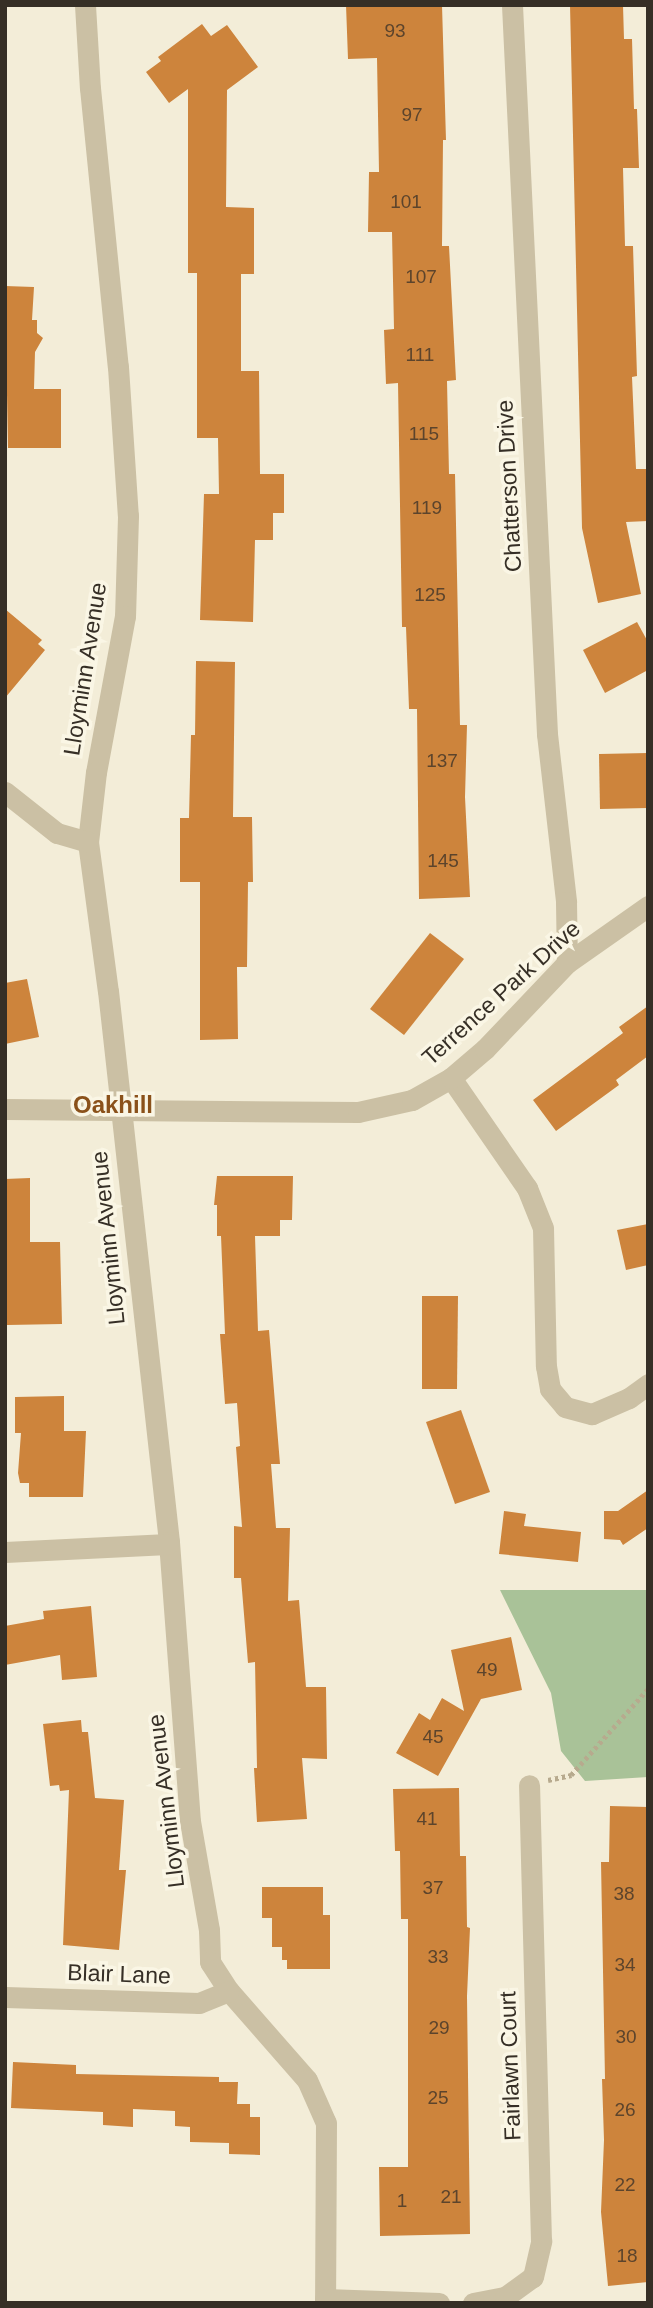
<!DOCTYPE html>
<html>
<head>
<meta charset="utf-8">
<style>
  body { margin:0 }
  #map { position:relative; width:653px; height:2308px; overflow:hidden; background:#f3edd8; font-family:Arial,sans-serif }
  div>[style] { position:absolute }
  .green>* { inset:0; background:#a9c298 }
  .building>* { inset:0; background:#cd843c }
  .path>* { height:4.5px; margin-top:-2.25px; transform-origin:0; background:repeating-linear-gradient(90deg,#b7aa8e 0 3.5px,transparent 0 7px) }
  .street>* { height:21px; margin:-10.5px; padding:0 10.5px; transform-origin:10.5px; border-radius:10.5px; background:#cbc0a4 }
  span { translate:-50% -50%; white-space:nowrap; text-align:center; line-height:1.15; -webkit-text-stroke:7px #faf6e5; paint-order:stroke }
  .number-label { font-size:19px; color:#5c442c }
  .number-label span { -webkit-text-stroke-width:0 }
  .street-label { font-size:23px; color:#362f26 }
  .neighbourhood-label { font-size:24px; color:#8a511a; font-weight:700 }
  .frame { position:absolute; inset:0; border:7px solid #362f26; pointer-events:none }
</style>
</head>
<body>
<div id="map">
  <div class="green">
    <i style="clip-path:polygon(500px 1590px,648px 1590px,648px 1777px,585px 1781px,561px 1751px,551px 1693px)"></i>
  </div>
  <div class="building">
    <i style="clip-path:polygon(346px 5px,442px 5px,446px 140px,443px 140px,442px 246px,449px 246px,456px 380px,447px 381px,449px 474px,455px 474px,460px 725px,467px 725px,465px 797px,470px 897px,419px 899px,417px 709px,409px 709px,406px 627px,402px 627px,398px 383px,386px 384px,384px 330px,394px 329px,392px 232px,368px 232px,369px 172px,379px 172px,377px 58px,348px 59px)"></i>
    <i style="clip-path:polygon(570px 5px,623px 5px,624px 39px,632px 39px,634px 109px,637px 109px,639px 168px,623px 168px,625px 246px,633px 246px,637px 376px,632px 377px,636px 469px,646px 469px,648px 521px,626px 522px,641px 594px,598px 603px,582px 528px)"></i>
    <i style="clip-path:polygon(202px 24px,211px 36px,227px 25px,258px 67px,227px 90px,226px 207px,254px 208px,254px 274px,241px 274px,241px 371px,259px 371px,260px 474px,284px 474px,284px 513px,273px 513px,273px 540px,255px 540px,253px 622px,200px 620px,204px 494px,219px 494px,218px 438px,197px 438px,197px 273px,188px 273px,188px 89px,169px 103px,146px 72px,161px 61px,158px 57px)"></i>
    <i style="clip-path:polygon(5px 286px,34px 287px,32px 320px,37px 320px,37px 333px,43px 338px,35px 352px,34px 389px,61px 389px,61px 448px,8px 448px)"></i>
    <i style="clip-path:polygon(5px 609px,42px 640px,38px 644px,45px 650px,5px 698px)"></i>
    <i style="clip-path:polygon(637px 622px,648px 642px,648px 670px,605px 693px,583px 650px)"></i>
    <i style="clip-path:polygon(196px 661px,235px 662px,233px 817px,252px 817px,253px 882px,248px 882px,247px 967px,237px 967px,238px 1039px,200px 1040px,200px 882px,180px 882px,180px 818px,189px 818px,191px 735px,195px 735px)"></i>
    <i style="clip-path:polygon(648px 753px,648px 808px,600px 809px,599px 754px)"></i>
    <i style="clip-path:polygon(430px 933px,464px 959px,404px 1035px,370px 1009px)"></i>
    <i style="clip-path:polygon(27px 979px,39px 1037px,5px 1044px,5px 983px)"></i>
    <i style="clip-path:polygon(648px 1006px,648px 1056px,616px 1080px,619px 1085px,556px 1131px,533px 1100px,623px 1033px,619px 1027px)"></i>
    <i style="clip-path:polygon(217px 1176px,293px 1176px,292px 1220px,280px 1220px,280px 1236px,255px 1236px,258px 1331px,269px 1330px,280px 1464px,271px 1464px,276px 1528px,290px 1528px,288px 1601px,299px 1600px,306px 1687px,326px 1687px,327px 1759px,302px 1758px,307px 1819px,257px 1822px,254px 1768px,257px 1768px,255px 1662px,248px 1663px,241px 1578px,234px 1578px,234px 1526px,242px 1527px,236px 1447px,240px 1446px,237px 1403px,225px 1404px,220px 1334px,225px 1334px,221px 1236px,217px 1236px,217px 1205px,214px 1205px)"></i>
    <i style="clip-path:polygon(30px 1178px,30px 1242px,60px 1242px,62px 1324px,7px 1325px,5px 1179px)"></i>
    <i style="clip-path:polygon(648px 1224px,648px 1265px,626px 1270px,617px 1230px)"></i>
    <i style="clip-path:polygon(422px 1296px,458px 1296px,457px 1389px,422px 1389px)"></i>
    <i style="clip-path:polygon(64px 1396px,64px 1431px,86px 1431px,83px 1497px,29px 1497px,29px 1483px,20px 1483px,18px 1473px,21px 1433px,15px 1433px,15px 1397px)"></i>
    <i style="clip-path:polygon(461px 1410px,490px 1492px,455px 1504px,426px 1422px)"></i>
    <i style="clip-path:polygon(648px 1490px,648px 1528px,623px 1545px,620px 1540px,604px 1539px,604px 1511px,618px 1511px)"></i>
    <i style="clip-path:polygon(504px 1511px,526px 1514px,524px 1526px,581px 1532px,578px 1562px,499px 1554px)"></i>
    <i style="clip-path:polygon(91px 1606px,97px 1677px,62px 1680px,60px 1655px,5px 1665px,5px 1626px,44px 1619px,43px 1611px)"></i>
    <i style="clip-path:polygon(511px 1637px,522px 1690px,481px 1699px,438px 1776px,396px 1753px,419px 1713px,430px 1720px,442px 1698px,464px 1711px,451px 1650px)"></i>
    <i style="clip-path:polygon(81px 1720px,82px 1732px,88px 1732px,95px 1798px,124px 1800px,119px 1870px,126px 1870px,119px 1950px,63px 1945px,69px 1790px,60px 1791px,59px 1785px,50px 1786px,43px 1724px)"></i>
    <i style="clip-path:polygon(459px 1788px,460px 1856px,466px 1856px,467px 1927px,470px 1928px,467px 1996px,470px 2234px,380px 2236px,379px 2167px,408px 2167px,408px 1919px,401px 1919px,400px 1851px,395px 1851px,393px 1789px)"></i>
    <i style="clip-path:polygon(610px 1806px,648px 1807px,648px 2282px,608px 2286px,601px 2212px,604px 2140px,602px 2079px,605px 2079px,601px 1862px,609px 1862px)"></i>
    <i style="clip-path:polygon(262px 1887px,323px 1887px,323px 1915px,330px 1915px,330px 1969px,287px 1969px,287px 1960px,282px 1960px,282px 1947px,272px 1947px,272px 1918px,262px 1918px)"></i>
    <i style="clip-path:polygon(13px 2062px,76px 2065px,76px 2074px,219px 2077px,219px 2082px,238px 2082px,237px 2104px,250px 2104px,250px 2117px,260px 2117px,260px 2155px,229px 2154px,229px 2143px,190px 2142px,190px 2127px,175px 2126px,175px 2111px,133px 2109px,133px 2127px,103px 2125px,103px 2112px,11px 2108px)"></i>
  </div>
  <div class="path">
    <i style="left:548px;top:1780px;width:24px;rotate:-12deg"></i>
    <i style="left:571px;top:1775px;width:115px;rotate:-48.2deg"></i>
  </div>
  <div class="street">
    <i style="left:85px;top:5px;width:83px;rotate:86.6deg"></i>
    <i style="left:90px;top:88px;width:280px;rotate:84.3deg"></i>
    <i style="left:118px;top:367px;width:149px;rotate:86.2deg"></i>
    <i style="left:128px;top:516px;width:100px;rotate:91.7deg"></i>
    <i style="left:125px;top:616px;width:159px;rotate:100.5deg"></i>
    <i style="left:96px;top:772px;width:70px;rotate:96.5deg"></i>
    <i style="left:88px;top:842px;width:150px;rotate:82.4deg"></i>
    <i style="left:108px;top:991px;width:554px;rotate:83.68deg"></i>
    <i style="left:169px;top:1542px;width:280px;rotate:85.7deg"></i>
    <i style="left:190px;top:1821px;width:111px;rotate:80.1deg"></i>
    <i style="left:209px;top:1930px;width:32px;rotate:88deg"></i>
    <i style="left:210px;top:1962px;width:35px;rotate:57deg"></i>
    <i style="left:229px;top:1991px;width:118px;rotate:48.8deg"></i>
    <i style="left:307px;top:2080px;width:47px;rotate:66.2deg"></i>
    <i style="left:326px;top:2123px;width:180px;rotate:90.3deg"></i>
    <i style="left:512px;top:5px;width:730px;rotate:87.25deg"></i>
    <i style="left:547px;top:734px;width:169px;rotate:83.5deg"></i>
    <i style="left:566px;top:902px;width:61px;rotate:89.1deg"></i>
    <i style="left:5px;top:792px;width:66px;rotate:38.3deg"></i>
    <i style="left:57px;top:833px;width:32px;rotate:16deg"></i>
    <i style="left:451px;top:1078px;width:134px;rotate:55.4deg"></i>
    <i style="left:527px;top:1188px;width:43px;rotate:68.2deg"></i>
    <i style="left:543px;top:1228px;width:138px;rotate:88.8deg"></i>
    <i style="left:546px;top:1366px;width:23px;rotate:80deg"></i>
    <i style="left:550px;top:1389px;width:23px;rotate:50deg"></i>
    <i style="left:565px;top:1407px;width:28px;rotate:15deg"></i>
    <i style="left:592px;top:1414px;width:40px;rotate:-23.4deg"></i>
    <i style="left:629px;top:1398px;width:24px;rotate:-36deg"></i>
    <i style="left:5px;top:1109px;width:353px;rotate:0.5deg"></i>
    <i style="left:358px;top:1112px;width:55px;rotate:-12.5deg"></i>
    <i style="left:412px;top:1100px;width:45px;rotate:-29.4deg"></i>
    <i style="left:451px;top:1078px;width:45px;rotate:-40.5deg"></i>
    <i style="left:485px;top:1049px;width:119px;rotate:-46.4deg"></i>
    <i style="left:567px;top:963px;width:99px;rotate:-35.1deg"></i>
    <i style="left:5px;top:1552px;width:163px;rotate:-2.8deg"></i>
    <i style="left:5px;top:1997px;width:194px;rotate:1.8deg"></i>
    <i style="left:199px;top:2003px;width:32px;rotate:-22deg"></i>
    <i style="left:325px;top:2299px;width:114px;rotate:2deg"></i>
    <i style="left:473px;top:2303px;width:33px;rotate:-11deg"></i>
    <i style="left:505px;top:2297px;width:34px;rotate:-36deg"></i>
    <i style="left:533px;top:2277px;width:37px;rotate:-77deg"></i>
    <i style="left:541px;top:2241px;width:456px;rotate:-91.5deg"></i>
  </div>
  <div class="number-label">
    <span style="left:395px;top:31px">93</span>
    <span style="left:412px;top:115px">97</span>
    <span style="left:406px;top:202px">101</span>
    <span style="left:421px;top:277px">107</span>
    <span style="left:420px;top:355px">111</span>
    <span style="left:424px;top:434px">115</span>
    <span style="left:427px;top:508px">119</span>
    <span style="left:430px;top:595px">125</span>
    <span style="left:442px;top:761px">137</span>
    <span style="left:443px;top:861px">145</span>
    <span style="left:487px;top:1670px">49</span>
    <span style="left:433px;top:1737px">45</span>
    <span style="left:427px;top:1819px">41</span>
    <span style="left:433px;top:1888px">37</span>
    <span style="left:624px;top:1894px">38</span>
    <span style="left:438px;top:1957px">33</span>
    <span style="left:625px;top:1965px">34</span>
    <span style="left:439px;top:2028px">29</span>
    <span style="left:626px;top:2037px">30</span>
    <span style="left:438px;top:2098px">25</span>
    <span style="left:625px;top:2110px">26</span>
    <span style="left:625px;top:2185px">22</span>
    <span style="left:451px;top:2197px">21</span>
    <span style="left:402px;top:2201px">1</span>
    <span style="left:627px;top:2256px">18</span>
  </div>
  <div class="street-label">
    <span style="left:509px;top:486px;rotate:-93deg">Chatterson Drive</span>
    <span style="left:85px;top:669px;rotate:-81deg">Lloyminn Avenue</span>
    <span style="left:501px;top:993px;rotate:-42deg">Terrence Park Drive</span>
    <span style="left:108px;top:1238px;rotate:-96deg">Lloyminn Avenue</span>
    <span style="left:166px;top:1801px;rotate:-97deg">Lloyminn Avenue</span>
    <span style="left:119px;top:1974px;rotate:2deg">Blair Lane</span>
    <span style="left:510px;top:2066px;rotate:-92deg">Fairlawn Court</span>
  </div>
  <div class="neighbourhood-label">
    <span style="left:113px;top:1105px">Oakhill</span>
  </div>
  <div class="frame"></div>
</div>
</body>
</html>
